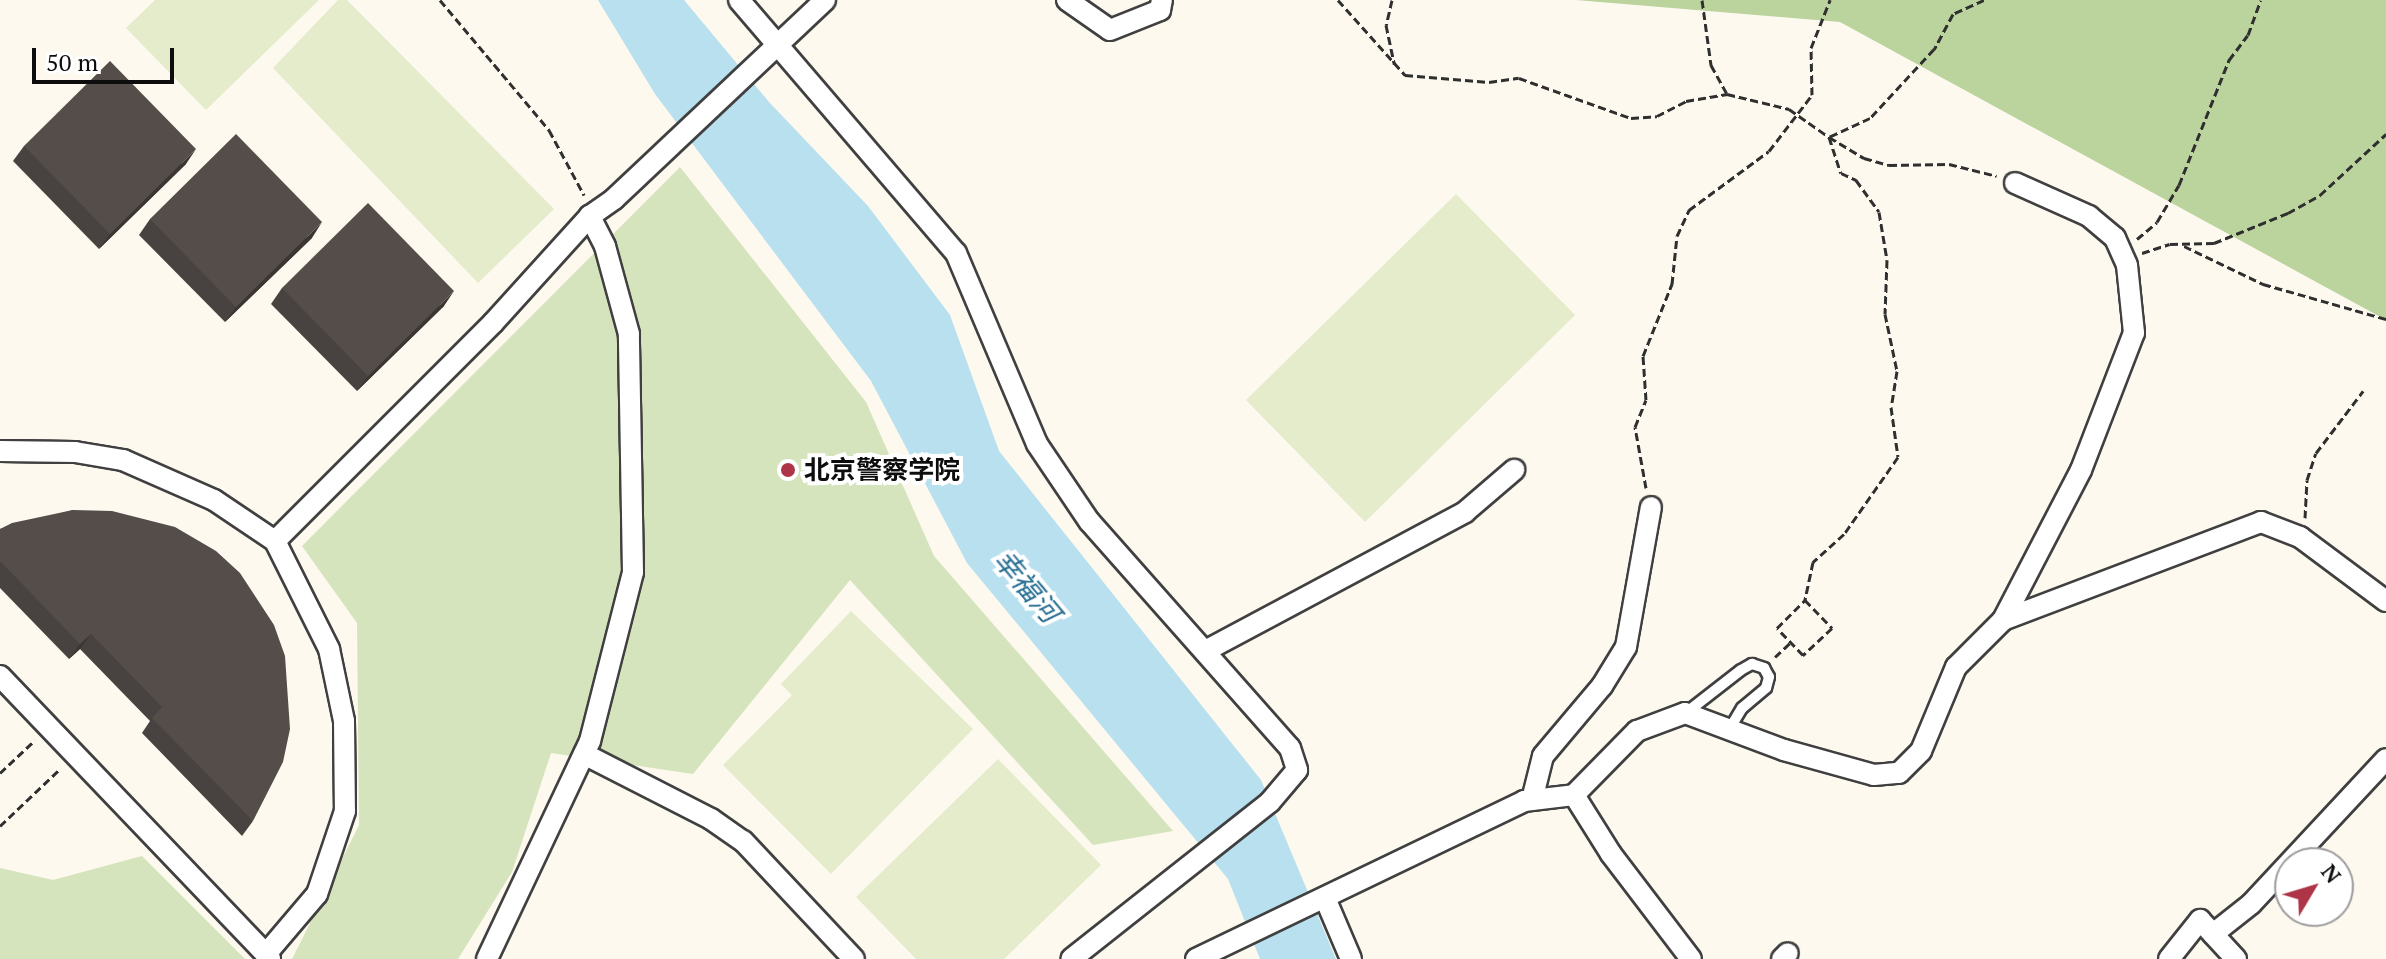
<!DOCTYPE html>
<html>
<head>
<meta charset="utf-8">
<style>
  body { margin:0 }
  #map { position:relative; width:2386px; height:959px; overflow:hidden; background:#fdf9ee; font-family:"PT Serif","Noto Sans SC",serif }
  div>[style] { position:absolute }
  .green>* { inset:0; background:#d5e4bc }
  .forest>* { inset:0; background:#bbd39d }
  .pitch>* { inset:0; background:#e4eccc }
  .water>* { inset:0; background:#b8e0ef }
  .path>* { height:3px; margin-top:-1.5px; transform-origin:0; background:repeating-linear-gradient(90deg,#2f2f2f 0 8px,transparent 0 12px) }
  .roads { filter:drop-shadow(2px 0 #404040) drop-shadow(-2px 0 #404040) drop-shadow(0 2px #404040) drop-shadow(0 -2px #404040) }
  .service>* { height:10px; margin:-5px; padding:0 5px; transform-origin:5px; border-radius:5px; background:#fff }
  .minor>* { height:20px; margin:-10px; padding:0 10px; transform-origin:10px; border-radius:10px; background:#fff }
  .wall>* { inset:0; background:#484240 }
  .shaded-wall>* { inset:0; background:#3b3634 }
  .building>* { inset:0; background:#544d4a }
  .dots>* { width:22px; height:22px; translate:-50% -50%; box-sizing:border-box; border:4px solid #fff; border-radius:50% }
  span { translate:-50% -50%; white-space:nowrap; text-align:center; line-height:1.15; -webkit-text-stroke:8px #fff; paint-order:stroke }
  .poi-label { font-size:26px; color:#0d0d0d; font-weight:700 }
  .left { translate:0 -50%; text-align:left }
  .water-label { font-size:28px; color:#246c90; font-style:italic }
  .north { position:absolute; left:2274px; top:847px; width:80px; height:80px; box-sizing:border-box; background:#fff; border:2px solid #9e9e9e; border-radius:50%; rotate:52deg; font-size:22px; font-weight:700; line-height:32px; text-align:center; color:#0d0d0d }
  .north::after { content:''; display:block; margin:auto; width:28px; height:36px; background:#ad3547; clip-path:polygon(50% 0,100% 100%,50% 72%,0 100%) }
  .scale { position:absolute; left:32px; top:48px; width:142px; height:36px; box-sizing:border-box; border:4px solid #0d0d0d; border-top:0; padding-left:10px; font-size:24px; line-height:28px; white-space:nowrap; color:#0d0d0d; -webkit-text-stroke:6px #fff; paint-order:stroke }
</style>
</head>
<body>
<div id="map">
  <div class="green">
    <i style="clip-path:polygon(680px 167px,866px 402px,934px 556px,1173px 831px,1093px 845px,850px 580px,693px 774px,551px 753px,512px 872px,458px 959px,292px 959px,359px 825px,357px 623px,302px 546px)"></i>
    <i style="clip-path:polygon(142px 856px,245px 959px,0 959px,0 868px,53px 880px)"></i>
  </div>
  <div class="forest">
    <i style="clip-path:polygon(1576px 0,2386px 0,2386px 320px,1840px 22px)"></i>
  </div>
  <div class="pitch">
    <i style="clip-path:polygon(155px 0,319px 0,206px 110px,126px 28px)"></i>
    <i style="clip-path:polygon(338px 0,347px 0,554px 209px,478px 283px,273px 68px)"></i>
    <i style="clip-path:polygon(1456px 194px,1575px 315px,1365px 522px,1246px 400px)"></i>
    <i style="clip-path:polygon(851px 611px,973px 729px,831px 874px,723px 765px,792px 695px,781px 684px)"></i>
    <i style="clip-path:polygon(998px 759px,1101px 865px,1004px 959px,916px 959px,856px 897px)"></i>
  </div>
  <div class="water">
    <i style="clip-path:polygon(598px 0,684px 0,769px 102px,868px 206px,950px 315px,999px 451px,1261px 780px,1336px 959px,1260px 959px,1228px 879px,967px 563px,871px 381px,655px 94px)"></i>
  </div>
  <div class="path">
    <i style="left:440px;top:0;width:170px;rotate:50deg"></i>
    <i style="left:549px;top:130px;width:74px;rotate:61.7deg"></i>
    <i style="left:1338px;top:0;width:101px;rotate:48.2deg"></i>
    <i style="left:1405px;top:75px;width:84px;rotate:4.8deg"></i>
    <i style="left:1489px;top:82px;width:30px;rotate:-8deg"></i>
    <i style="left:1519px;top:78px;width:119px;rotate:19.7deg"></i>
    <i style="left:1631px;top:118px;width:26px;rotate:-4deg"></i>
    <i style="left:1657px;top:116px;width:33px;rotate:-27deg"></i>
    <i style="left:1686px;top:101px;width:42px;rotate:-9.7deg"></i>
    <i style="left:1727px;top:94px;width:64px;rotate:13.6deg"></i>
    <i style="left:1789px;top:109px;width:49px;rotate:35deg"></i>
    <i style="left:1829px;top:137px;width:38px;rotate:72deg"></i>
    <i style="left:1841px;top:173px;width:17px;rotate:25deg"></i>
    <i style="left:1856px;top:180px;width:39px;rotate:54deg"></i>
    <i style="left:1879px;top:212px;width:49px;rotate:80.5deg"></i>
    <i style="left:1887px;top:260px;width:54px;rotate:92.1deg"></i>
    <i style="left:1885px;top:314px;width:58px;rotate:78.1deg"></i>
    <i style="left:1897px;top:371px;width:36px;rotate:99deg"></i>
    <i style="left:1891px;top:407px;width:50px;rotate:82deg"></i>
    <i style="left:1898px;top:457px;width:94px;rotate:125deg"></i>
    <i style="left:1844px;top:534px;width:42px;rotate:137.9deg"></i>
    <i style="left:1813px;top:562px;width:39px;rotate:102deg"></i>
    <i style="left:1392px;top:0;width:26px;rotate:103deg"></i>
    <i style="left:1386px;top:25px;width:40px;rotate:78deg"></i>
    <i style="left:1702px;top:0;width:66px;rotate:82.1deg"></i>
    <i style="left:1711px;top:65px;width:33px;rotate:61deg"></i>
    <i style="left:1984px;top:0;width:34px;rotate:156deg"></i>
    <i style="left:1953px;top:14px;width:40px;rotate:118deg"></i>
    <i style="left:1934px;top:49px;width:94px;rotate:132.8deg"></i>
    <i style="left:1870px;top:118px;width:45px;rotate:155.1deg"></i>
    <i style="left:1829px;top:137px;width:41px;rotate:31deg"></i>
    <i style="left:1864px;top:158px;width:26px;rotate:16deg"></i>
    <i style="left:1889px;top:165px;width:60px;rotate:-1deg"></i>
    <i style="left:1949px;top:164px;width:49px;rotate:14deg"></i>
    <i style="left:2137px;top:239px;width:26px;rotate:-40deg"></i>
    <i style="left:2157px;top:222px;width:43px;rotate:-59.3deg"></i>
    <i style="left:2179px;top:185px;width:135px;rotate:-68.2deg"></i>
    <i style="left:2229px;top:60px;width:31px;rotate:-53deg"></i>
    <i style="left:2248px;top:35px;width:37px;rotate:-70deg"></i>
    <i style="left:2184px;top:246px;width:88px;rotate:25.7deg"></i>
    <i style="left:2263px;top:284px;width:128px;rotate:15.9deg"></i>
    <i style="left:2142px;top:253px;width:29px;rotate:-18deg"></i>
    <i style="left:2170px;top:244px;width:44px;rotate:-1.3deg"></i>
    <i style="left:2214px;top:243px;width:80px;rotate:-22.1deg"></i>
    <i style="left:2288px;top:213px;width:37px;rotate:-29deg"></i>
    <i style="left:2320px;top:195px;width:90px;rotate:-42.7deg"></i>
    <i style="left:1646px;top:488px;width:62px;rotate:-100.2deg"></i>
    <i style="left:1635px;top:427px;width:29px;rotate:-68deg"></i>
    <i style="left:1646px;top:400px;width:44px;rotate:-93.9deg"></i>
    <i style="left:1643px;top:356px;width:78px;rotate:-68.1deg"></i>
    <i style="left:1672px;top:284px;width:48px;rotate:-84.1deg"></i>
    <i style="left:1677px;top:236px;width:29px;rotate:-65deg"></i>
    <i style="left:1689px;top:210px;width:99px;rotate:-36.4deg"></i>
    <i style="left:1769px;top:151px;width:71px;rotate:-52.5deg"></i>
    <i style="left:1812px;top:95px;width:47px;rotate:-91.2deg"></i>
    <i style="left:1811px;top:48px;width:52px;rotate:-68.4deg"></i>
    <i style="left:2305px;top:518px;width:38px;rotate:-87deg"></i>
    <i style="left:2307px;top:480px;width:28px;rotate:-72deg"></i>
    <i style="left:2316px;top:453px;width:78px;rotate:-52.8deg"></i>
    <i style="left:1805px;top:600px;width:39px;rotate:46deg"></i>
    <i style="left:1832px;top:628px;width:40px;rotate:137deg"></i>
    <i style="left:1803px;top:655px;width:37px;rotate:-134deg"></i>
    <i style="left:1777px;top:628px;width:40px;rotate:-45deg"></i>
    <i style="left:1775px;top:657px;width:21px;rotate:-43deg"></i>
    <i style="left:0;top:773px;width:48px;rotate:-43.3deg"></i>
    <i style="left:0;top:826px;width:84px;rotate:-43.6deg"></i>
  </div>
  <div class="roads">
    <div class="service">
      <i style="left:1687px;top:712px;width:68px;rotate:-37.9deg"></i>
      <i style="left:1741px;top:670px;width:13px;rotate:-29deg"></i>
      <i style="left:1752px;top:664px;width:13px;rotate:18deg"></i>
      <i style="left:1764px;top:668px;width:10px;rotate:61deg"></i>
      <i style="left:1769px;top:677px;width:11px;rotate:105deg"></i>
      <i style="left:1766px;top:688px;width:31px;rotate:140deg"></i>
      <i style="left:1742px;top:708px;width:23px;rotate:121deg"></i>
    </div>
    <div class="minor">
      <i style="left:739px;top:0;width:333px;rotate:49.4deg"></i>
      <i style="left:956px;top:253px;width:207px;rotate:67deg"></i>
      <i style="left:1037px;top:444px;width:93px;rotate:56deg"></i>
      <i style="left:1089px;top:521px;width:303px;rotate:48.5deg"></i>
      <i style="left:1290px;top:748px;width:23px;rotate:72deg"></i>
      <i style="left:1297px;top:770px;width:42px;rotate:130.2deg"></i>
      <i style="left:1270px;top:802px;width:253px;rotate:141.7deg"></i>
      <i style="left:1067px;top:0;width:52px;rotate:34.9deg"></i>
      <i style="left:1110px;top:30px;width:54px;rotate:-21.8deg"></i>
      <i style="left:1160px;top:10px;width:10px;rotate:-79deg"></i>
      <i style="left:0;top:451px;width:75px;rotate:0.8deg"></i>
      <i style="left:75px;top:452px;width:49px;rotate:9.5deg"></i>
      <i style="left:123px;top:460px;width:99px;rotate:23.7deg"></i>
      <i style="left:214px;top:500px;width:73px;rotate:33.9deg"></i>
      <i style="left:275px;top:541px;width:121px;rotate:63.4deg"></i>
      <i style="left:329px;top:649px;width:74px;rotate:78.2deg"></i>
      <i style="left:344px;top:721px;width:90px;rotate:89.4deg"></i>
      <i style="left:345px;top:811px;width:88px;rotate:108.6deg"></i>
      <i style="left:317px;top:894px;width:79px;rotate:130.4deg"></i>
      <i style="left:275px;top:541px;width:308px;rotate:-45deg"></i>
      <i style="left:493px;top:323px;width:144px;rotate:-47.8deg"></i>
      <i style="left:590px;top:216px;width:29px;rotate:-35deg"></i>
      <i style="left:614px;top:199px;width:290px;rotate:-43.3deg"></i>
      <i style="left:2003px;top:620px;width:276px;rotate:-20.8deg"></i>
      <i style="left:2261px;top:522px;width:42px;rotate:21deg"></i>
      <i style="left:2300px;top:537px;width:107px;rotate:36.7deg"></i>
      <i style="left:1205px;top:651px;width:295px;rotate:-28.1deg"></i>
      <i style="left:1465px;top:512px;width:65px;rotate:-40.6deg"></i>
      <i style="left:0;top:676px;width:391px;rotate:46.3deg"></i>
      <i style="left:584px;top:754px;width:143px;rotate:27.1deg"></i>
      <i style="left:711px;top:819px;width:39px;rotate:35deg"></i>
      <i style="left:743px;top:841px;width:162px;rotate:46.8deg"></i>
      <i style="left:1574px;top:795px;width:70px;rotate:57.9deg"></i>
      <i style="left:1611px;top:854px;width:132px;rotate:52.7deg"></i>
      <i style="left:1532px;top:800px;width:45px;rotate:-76deg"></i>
      <i style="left:1543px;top:756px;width:92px;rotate:-49.9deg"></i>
      <i style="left:1602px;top:686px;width:46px;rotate:-58.4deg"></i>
      <i style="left:1626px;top:647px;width:142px;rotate:-79.9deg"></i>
      <i style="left:1325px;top:898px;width:66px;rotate:66.9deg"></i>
      <i style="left:2213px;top:934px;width:48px;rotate:-38.3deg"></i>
      <i style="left:2251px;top:904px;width:198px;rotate:-47deg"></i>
      <i style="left:487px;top:959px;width:241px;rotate:-64.7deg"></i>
      <i style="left:590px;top:741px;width:174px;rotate:-75.7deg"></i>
      <i style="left:633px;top:572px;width:238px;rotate:-91deg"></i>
      <i style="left:629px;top:334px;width:91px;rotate:-105.3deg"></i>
      <i style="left:605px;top:246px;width:34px;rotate:-117deg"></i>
      <i style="left:1196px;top:959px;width:364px;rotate:-25.7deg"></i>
      <i style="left:1524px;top:801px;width:50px;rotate:-6.8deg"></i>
      <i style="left:1574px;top:795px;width:90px;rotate:-45.5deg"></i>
      <i style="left:1637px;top:731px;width:51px;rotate:-20.6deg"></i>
      <i style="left:1685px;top:713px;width:106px;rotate:20.5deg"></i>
      <i style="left:1784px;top:750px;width:93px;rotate:15.5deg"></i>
      <i style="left:1874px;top:775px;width:25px;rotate:-5deg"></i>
      <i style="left:1899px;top:773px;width:31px;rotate:-45deg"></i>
      <i style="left:1921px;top:751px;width:91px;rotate:-67.4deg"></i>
      <i style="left:1956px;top:667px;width:66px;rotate:-45deg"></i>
      <i style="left:2003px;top:620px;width:169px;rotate:-62.5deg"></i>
      <i style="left:2081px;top:470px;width:147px;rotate:-68.9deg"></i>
      <i style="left:2134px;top:333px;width:68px;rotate:-95.9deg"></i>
      <i style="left:2127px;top:265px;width:30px;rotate:-114deg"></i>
      <i style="left:2115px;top:238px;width:34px;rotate:-140deg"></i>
      <i style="left:2089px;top:216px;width:81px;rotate:-156deg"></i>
      <i style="left:1782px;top:959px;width:8px;rotate:-45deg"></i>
      <i style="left:2169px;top:959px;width:50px;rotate:-51.5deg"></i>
      <i style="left:2200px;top:920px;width:53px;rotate:47.3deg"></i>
    </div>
  </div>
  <div class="wall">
    <i style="clip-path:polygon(24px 146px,186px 164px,99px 249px,13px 161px)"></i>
    <i style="clip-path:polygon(150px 219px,312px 238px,225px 322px,139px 235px)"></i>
    <i style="clip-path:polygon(282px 288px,444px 306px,357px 391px,271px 304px)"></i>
    <i style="clip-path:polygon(73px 510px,253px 821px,242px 836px,142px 733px,150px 721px,80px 649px,69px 659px,0 588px,0 529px)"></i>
  </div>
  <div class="shaded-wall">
    <i style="clip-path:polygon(196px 149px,186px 164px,99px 249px,110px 234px)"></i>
    <i style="clip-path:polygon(322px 222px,312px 238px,225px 322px,236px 307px)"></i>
    <i style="clip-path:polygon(454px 291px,444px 306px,357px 391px,368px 376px)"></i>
    <i style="clip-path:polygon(91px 634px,80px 649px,69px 659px,80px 644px)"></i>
  </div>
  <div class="building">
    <i style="clip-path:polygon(110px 61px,196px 149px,110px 234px,24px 146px)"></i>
    <i style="clip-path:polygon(236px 134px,322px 222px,236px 307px,150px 219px)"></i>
    <i style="clip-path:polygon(368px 203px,454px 291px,368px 376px,282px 288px)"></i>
    <i style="clip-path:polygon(73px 510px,112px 511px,175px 527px,216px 551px,240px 573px,274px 625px,285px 656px,290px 729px,283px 762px,253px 821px,152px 718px,162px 707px,91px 634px,80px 644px,0 561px,0 529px,12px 523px)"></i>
  </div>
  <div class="dots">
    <i style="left:788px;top:470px;background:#ad3547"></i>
  </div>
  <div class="poi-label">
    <span class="left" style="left:804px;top:470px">北京警察学院</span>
  </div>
  <div class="water-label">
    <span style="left:1027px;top:586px;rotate:50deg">幸福河</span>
  </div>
  <div class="north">N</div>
  <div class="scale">50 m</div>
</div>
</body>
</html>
